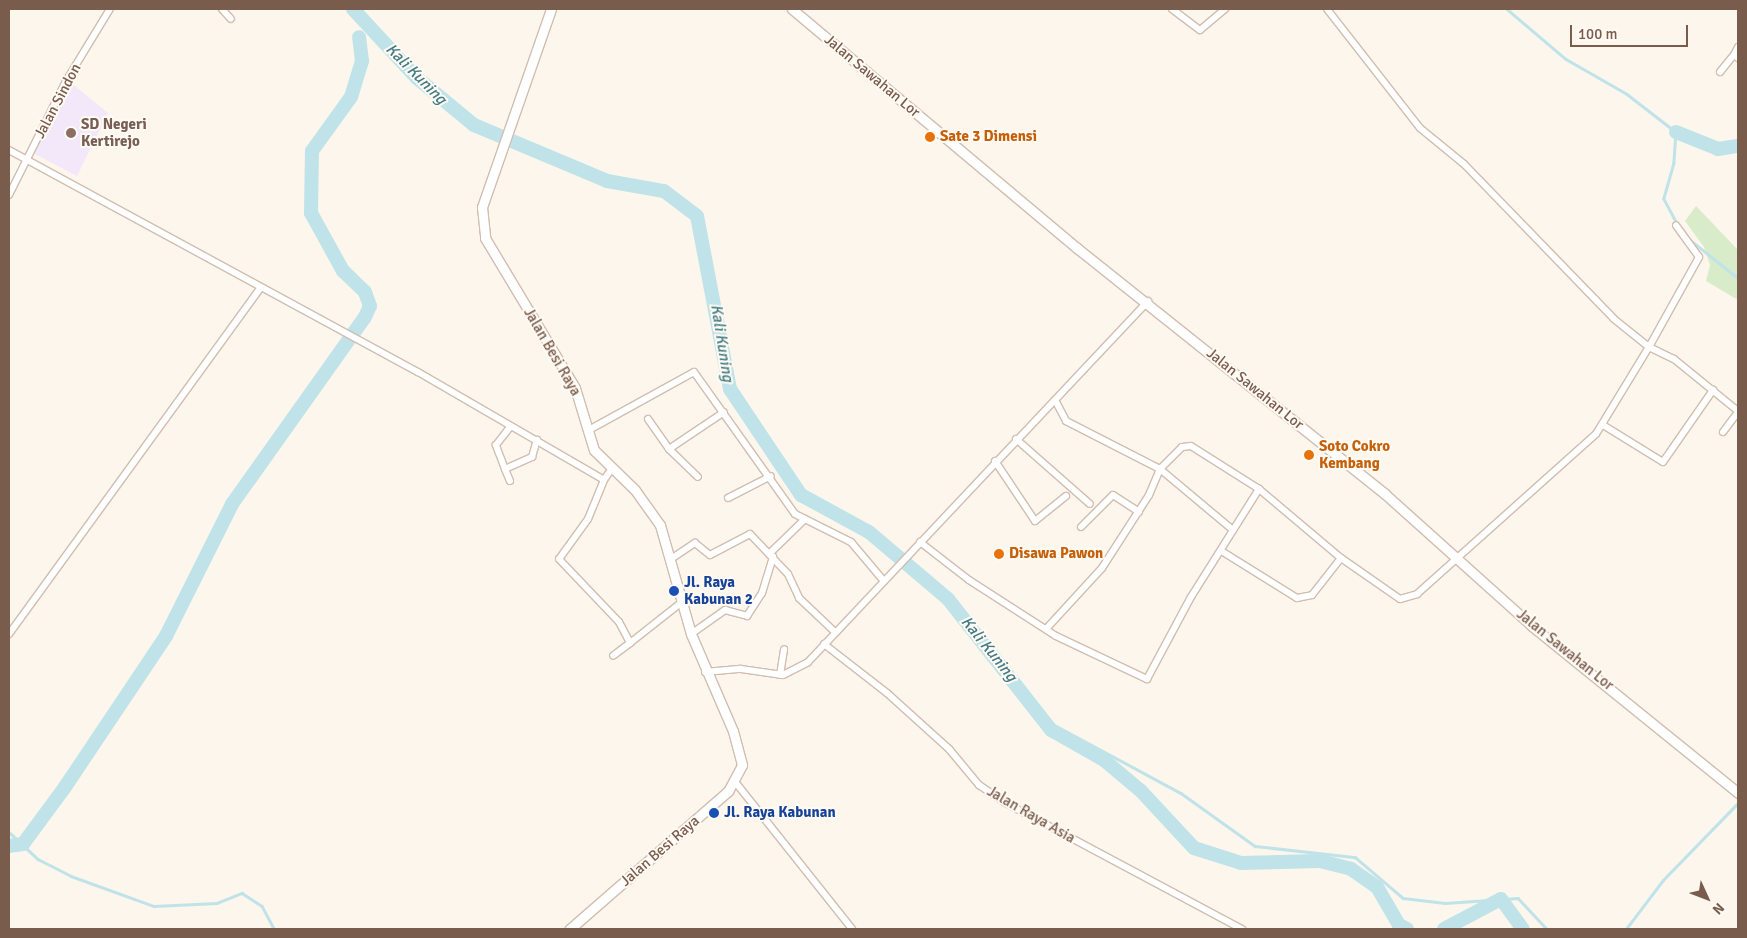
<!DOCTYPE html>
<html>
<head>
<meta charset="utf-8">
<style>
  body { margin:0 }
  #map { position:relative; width:1747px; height:938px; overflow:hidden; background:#fdf6ec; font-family:Signika,sans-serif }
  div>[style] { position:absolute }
  .education>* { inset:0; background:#f3e8fa }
  .green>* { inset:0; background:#d8ecc9 }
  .stream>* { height:2.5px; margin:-1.25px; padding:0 1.25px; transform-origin:1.25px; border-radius:1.25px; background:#bfe3e8 }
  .river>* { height:14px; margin:-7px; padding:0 7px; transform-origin:7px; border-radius:7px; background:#bfe3e8 }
  .roads { filter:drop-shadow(1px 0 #d1beb0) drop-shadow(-1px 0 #d1beb0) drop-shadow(0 1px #d1beb0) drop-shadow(0 -1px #d1beb0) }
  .street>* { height:6px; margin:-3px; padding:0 3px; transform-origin:3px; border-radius:3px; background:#fff }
  .secondary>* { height:9px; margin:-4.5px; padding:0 4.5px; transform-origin:4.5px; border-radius:4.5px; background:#fff }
  .dots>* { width:14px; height:14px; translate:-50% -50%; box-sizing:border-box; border:2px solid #fffaf3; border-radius:50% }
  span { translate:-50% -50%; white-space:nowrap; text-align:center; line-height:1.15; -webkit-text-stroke:4px #fffaf3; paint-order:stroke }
  .street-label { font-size:15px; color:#7a5c4d }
  .education-label { font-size:15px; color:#785e54; font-weight:700 }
  .left { translate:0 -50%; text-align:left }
  .food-label { font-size:15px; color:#c56008; font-weight:700 }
  .transit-label { font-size:15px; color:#164399; font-weight:700 }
  .water-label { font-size:16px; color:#437c86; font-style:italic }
  .frame { position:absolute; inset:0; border:10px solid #7a5c4d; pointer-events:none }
  .north { position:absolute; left:1682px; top:873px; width:50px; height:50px; -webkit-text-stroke:4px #fffaf3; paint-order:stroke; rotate:133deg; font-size:14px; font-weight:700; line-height:20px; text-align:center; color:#7a5c4d }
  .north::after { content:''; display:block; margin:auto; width:18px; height:22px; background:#7a5c4d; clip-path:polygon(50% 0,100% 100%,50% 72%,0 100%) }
  .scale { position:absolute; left:1570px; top:25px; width:118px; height:22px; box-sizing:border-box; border:2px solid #7a5c4d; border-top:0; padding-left:6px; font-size:15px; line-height:18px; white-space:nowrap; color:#7a5c4d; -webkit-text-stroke:4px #fffaf3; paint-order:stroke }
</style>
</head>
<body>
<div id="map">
  <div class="education">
    <i style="clip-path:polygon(70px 82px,108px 113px,77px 176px,33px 153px)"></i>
  </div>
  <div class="green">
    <i style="clip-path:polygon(1696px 206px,1738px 250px,1738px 300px,1706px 281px,1710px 265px,1704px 247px,1685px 221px)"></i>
  </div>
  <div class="stream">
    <i style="left:1507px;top:9px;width:77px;rotate:40.3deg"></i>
    <i style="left:1566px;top:59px;width:70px;rotate:29.8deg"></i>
    <i style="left:1627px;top:94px;width:62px;rotate:37.8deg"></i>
    <i style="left:1676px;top:132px;width:31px;rotate:94deg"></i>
    <i style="left:1674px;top:163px;width:37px;rotate:106deg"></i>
    <i style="left:1664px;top:199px;width:30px;rotate:62deg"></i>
    <i style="left:1689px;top:239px;width:63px;rotate:38.5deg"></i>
    <i style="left:1049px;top:722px;width:150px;rotate:28.3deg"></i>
    <i style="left:1181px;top:793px;width:91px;rotate:35.6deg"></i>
    <i style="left:1255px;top:846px;width:101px;rotate:6.3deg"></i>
    <i style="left:1355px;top:857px;width:63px;rotate:40.5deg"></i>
    <i style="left:1403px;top:898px;width:42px;rotate:6.8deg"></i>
    <i style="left:1445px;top:903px;width:73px;rotate:-3.9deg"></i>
    <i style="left:1518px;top:898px;width:42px;rotate:46.9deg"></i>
    <i style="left:9px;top:832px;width:40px;rotate:43deg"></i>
    <i style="left:38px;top:859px;width:37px;rotate:27deg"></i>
    <i style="left:71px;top:876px;width:88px;rotate:19.9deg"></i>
    <i style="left:154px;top:906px;width:63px;rotate:-2.7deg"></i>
    <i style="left:217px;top:903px;width:27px;rotate:-22deg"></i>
    <i style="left:242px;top:893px;width:24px;rotate:33deg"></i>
    <i style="left:262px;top:906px;width:26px;rotate:62deg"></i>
    <i style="left:1626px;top:929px;width:61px;rotate:-52.9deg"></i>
    <i style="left:1663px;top:880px;width:107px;rotate:-45.8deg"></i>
  </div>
  <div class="river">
    <i style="left:353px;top:9px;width:94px;rotate:47.2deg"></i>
    <i style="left:417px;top:78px;width:74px;rotate:39.5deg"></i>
    <i style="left:474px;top:125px;width:144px;rotate:22.8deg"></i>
    <i style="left:607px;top:181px;width:58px;rotate:10deg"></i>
    <i style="left:664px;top:191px;width:41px;rotate:37.1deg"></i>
    <i style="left:697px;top:216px;width:176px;rotate:79.2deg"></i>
    <i style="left:730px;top:389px;width:128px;rotate:56.2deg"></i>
    <i style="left:801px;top:495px;width:77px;rotate:28.6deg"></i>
    <i style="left:869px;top:532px;width:104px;rotate:40.3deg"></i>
    <i style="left:948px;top:599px;width:167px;rotate:51.8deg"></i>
    <i style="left:1051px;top:730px;width:61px;rotate:29.5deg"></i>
    <i style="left:1104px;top:760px;width:48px;rotate:40deg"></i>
    <i style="left:1141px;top:791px;width:78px;rotate:47.1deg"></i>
    <i style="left:1194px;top:848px;width:49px;rotate:17.7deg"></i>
    <i style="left:1241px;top:863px;width:79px;rotate:-1.5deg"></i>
    <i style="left:1320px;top:861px;width:32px;rotate:14deg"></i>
    <i style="left:1351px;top:869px;width:32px;rotate:35deg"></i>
    <i style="left:1377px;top:887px;width:44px;rotate:59.9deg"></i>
    <i style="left:1399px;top:925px;width:9px;rotate:27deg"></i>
    <i style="left:1676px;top:132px;width:45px;rotate:22deg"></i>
    <i style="left:1718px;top:149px;width:20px;rotate:-9deg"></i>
    <i style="left:9px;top:846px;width:14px;rotate:-8deg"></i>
    <i style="left:23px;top:844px;width:71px;rotate:-53.6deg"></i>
    <i style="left:65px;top:787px;width:182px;rotate:-56.2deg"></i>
    <i style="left:166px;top:636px;width:148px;rotate:-63.4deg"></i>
    <i style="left:232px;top:504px;width:229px;rotate:-54.6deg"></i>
    <i style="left:365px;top:317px;width:12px;rotate:-66deg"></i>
    <i style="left:370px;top:306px;width:15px;rotate:-110deg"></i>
    <i style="left:365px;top:292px;width:30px;rotate:-136deg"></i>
    <i style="left:343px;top:271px;width:66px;rotate:-118.9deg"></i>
    <i style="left:311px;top:213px;width:62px;rotate:-89.1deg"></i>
    <i style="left:312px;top:151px;width:67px;rotate:-54.2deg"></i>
    <i style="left:351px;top:97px;width:38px;rotate:-73deg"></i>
    <i style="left:362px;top:61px;width:24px;rotate:-97deg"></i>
    <i style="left:1444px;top:929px;width:64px;rotate:-27.8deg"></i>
    <i style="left:1501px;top:899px;width:37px;rotate:54deg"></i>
  </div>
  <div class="roads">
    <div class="street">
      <i style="left:222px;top:9px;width:13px;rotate:48deg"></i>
      <i style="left:1172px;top:9px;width:35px;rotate:37deg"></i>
      <i style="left:1200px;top:30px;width:33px;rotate:-40deg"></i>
      <i style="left:1327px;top:9px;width:151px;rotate:52deg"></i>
      <i style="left:1420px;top:128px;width:57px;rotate:39.3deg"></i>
      <i style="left:1464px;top:164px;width:216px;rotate:45.9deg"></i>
      <i style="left:1614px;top:319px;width:45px;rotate:38.7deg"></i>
      <i style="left:1649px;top:347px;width:103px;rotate:-60.9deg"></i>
      <i style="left:1699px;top:257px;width:39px;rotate:-126deg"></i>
      <i style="left:1738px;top:47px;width:9px;rotate:117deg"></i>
      <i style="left:1734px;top:55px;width:5px;rotate:37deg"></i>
      <i style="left:1720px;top:72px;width:22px;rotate:-51deg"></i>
      <i style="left:9px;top:150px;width:465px;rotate:28.5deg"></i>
      <i style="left:418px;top:372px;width:215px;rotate:30.1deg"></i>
      <i style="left:604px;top:480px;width:14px;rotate:-56deg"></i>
      <i style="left:9px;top:195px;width:127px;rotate:-63.4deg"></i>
      <i style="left:66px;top:81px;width:84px;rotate:-58.6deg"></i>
      <i style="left:1055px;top:400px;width:24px;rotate:62deg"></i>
      <i style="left:1066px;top:421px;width:106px;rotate:27.1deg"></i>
      <i style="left:1160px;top:469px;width:31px;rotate:-45deg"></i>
      <i style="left:1182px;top:447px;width:9px;rotate:-6deg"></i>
      <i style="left:1191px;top:446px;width:80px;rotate:32.3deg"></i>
      <i style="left:1259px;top:489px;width:107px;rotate:40.1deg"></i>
      <i style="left:1341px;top:558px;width:72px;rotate:34.8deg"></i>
      <i style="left:1400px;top:599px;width:18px;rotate:-16deg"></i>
      <i style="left:1417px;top:594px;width:240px;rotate:-41.8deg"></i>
      <i style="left:1596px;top:434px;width:102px;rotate:-58.7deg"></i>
      <i style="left:1649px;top:347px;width:28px;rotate:26deg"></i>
      <i style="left:1674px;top:359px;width:82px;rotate:39.1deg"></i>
      <i style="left:648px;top:419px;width:37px;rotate:55deg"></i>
      <i style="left:669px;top:449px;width:66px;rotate:-33.9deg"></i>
      <i style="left:1603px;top:425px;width:70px;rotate:31.7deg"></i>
      <i style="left:1663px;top:462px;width:88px;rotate:-55.2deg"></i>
      <i style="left:587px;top:431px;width:122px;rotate:-28.9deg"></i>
      <i style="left:694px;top:372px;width:174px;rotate:54.6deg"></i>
      <i style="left:795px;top:514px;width:63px;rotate:26.6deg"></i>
      <i style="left:851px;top:542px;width:50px;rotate:49.9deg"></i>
      <i style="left:1723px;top:432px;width:25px;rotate:-53deg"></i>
      <i style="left:1016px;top:439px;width:98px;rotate:41.3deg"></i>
      <i style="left:669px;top:449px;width:40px;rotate:44deg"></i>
      <i style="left:995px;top:461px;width:72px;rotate:56.3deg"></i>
      <i style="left:1035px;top:521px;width:40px;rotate:-39deg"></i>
      <i style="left:505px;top:469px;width:26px;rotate:-111deg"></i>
      <i style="left:496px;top:445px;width:24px;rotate:-52deg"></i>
      <i style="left:604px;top:480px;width:42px;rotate:112.3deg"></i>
      <i style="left:588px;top:519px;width:49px;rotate:125.9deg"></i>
      <i style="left:559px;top:559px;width:87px;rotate:46.4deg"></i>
      <i style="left:619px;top:622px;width:24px;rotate:62deg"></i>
      <i style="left:630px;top:643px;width:21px;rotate:143deg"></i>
      <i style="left:510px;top:481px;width:13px;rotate:-113deg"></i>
      <i style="left:505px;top:469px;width:30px;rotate:-24deg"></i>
      <i style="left:532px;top:457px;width:18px;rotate:-74deg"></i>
      <i style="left:728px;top:498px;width:48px;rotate:-27.1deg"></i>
      <i style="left:1081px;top:527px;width:45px;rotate:-45deg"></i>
      <i style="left:1113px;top:495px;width:31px;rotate:33deg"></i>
      <i style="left:920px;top:542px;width:62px;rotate:37.8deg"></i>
      <i style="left:969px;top:580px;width:103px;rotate:32.8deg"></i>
      <i style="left:1056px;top:636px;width:101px;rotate:25.3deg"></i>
      <i style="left:1147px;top:679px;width:93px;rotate:-61.8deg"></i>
      <i style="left:1191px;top:597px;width:128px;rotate:-57.8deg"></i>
      <i style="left:1223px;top:552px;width:87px;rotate:31.9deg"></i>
      <i style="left:1297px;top:598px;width:15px;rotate:-11deg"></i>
      <i style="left:1312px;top:595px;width:47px;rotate:-51.9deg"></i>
      <i style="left:770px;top:553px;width:49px;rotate:-44.2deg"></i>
      <i style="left:671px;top:559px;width:29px;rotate:-34deg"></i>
      <i style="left:695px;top:543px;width:19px;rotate:39deg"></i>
      <i style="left:710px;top:555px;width:45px;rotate:-27.7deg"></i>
      <i style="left:750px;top:534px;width:55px;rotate:46.5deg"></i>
      <i style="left:788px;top:574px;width:26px;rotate:65deg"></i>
      <i style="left:799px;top:598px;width:50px;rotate:43.4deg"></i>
      <i style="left:1046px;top:629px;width:83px;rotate:-47.4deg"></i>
      <i style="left:1102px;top:568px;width:87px;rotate:-57.2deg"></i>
      <i style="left:1149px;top:495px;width:28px;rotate:-67deg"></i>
      <i style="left:1160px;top:469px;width:95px;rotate:39.9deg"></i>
      <i style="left:9px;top:634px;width:427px;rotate:-54deg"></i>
      <i style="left:691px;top:634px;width:42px;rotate:-35.2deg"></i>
      <i style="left:725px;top:610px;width:23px;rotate:15deg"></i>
      <i style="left:747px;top:616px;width:27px;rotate:-57deg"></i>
      <i style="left:762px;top:593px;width:38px;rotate:-73deg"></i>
      <i style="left:630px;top:643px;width:66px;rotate:-38.3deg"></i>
      <i style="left:824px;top:644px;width:80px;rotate:37.9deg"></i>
      <i style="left:887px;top:693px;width:84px;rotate:42.1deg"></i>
      <i style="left:949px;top:749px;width:47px;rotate:50.2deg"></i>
      <i style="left:979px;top:785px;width:30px;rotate:34deg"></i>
      <i style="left:1004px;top:802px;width:270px;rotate:28.1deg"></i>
      <i style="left:705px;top:672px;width:36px;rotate:-5deg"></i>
      <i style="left:741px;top:669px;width:42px;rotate:8.1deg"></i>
      <i style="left:783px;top:675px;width:28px;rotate:-27deg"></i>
      <i style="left:808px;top:662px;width:496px;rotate:-46.7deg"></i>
      <i style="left:780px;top:675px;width:26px;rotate:-81deg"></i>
      <i style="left:736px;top:783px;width:186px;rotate:51.5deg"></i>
    </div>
    <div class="secondary">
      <i style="left:551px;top:9px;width:210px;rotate:109.2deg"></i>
      <i style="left:482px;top:207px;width:31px;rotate:84deg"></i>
      <i style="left:485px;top:238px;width:175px;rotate:59deg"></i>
      <i style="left:575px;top:388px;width:65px;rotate:73deg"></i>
      <i style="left:594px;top:450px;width:57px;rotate:44.3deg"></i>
      <i style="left:635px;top:490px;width:43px;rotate:54.5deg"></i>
      <i style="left:660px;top:525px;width:113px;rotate:74.1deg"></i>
      <i style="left:691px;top:634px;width:106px;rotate:66.6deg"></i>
      <i style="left:733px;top:731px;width:35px;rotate:75deg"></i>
      <i style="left:742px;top:765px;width:30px;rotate:118deg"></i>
      <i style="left:728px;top:791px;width:210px;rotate:138.9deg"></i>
      <i style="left:792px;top:9px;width:372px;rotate:40deg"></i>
      <i style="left:1077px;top:248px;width:394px;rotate:38.6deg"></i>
      <i style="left:1385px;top:494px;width:198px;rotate:41.9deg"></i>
      <i style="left:1532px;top:626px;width:265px;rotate:39deg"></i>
    </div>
  </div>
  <div class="dots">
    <i style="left:71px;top:133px;background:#8d6e63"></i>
    <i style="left:930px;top:137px;background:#e8710a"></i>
    <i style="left:1309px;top:455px;background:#e8710a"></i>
    <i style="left:999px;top:554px;background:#e8710a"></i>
    <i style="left:674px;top:591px;background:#1a4fb4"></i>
    <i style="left:714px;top:813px;background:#1a4fb4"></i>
  </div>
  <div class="street-label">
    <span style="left:872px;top:76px;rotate:40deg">Jalan Sawahan Lor</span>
    <span style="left:58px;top:101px;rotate:-62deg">Jalan Sindon</span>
    <span style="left:552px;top:352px;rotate:60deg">Jalan Besi Raya</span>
    <span style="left:1255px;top:389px;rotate:39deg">Jalan Sawahan Lor</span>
    <span style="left:1565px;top:650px;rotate:39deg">Jalan Sawahan Lor</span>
    <span style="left:1031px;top:815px;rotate:30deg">Jalan Raya Asia</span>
    <span style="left:660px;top:851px;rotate:-41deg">Jalan Besi Raya</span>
  </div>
  <div class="education-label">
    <span class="left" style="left:81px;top:133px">SD Negeri<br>Kertirejo</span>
  </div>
  <div class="food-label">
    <span class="left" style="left:940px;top:137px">Sate 3 Dimensi</span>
    <span class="left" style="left:1319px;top:455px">Soto Cokro<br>Kembang</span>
    <span class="left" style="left:1009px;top:554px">Disawa Pawon</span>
  </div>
  <div class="transit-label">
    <span class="left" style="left:684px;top:591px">Jl. Raya<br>Kabunan 2</span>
    <span class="left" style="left:724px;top:813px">Jl. Raya Kabunan</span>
  </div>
  <div class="water-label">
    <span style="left:416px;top:74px;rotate:45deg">Kali Kuning</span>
    <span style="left:722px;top:343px;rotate:81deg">Kali Kuning</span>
    <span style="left:989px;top:649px;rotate:51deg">Kali Kuning</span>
  </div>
  <div class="frame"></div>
  <div class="north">N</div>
  <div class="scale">100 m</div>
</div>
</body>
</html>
